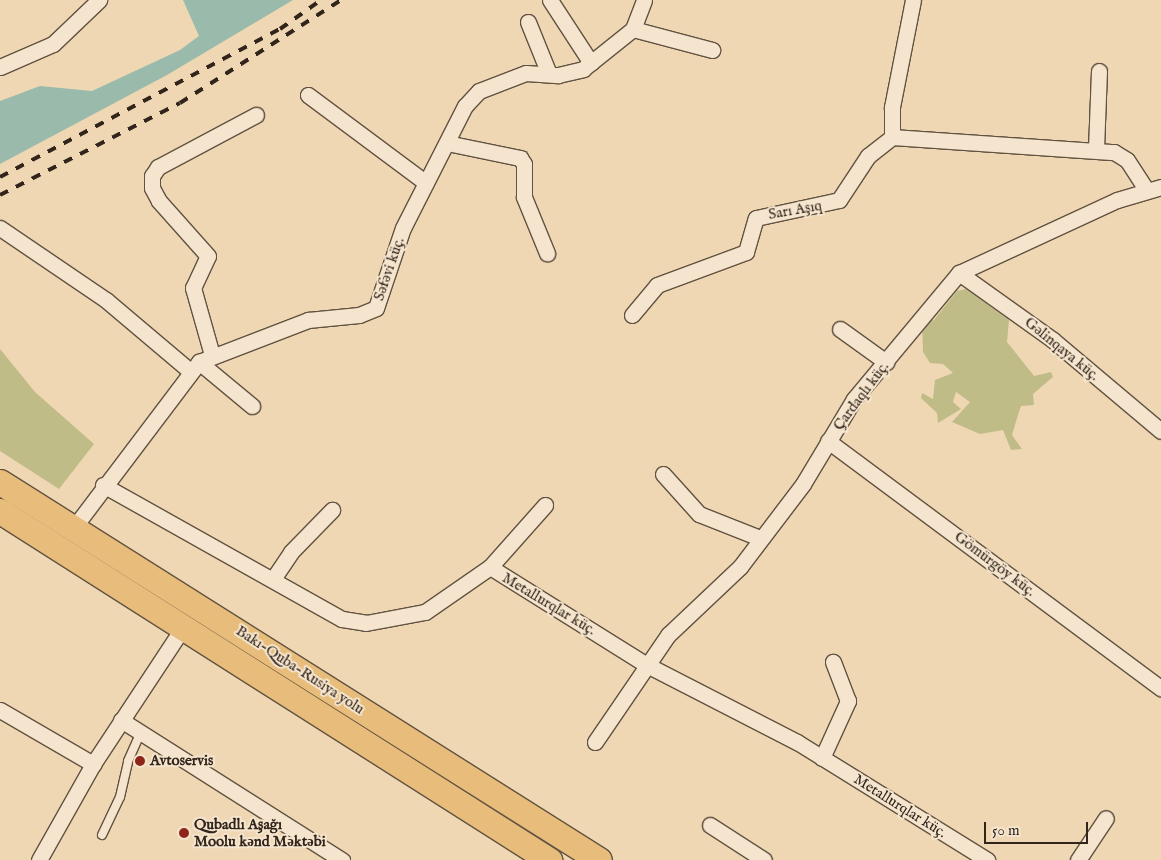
<!DOCTYPE html>
<html>
<head>
<meta charset="utf-8">
<style>
  body { margin:0 }
  #map { position:relative; width:1161px; height:860px; overflow:hidden; background:#f0d7b3; font-family:"IM FELL English",serif }
  div>[style] { position:absolute }
  .green>* { inset:0; background:#c0bc88 }
  .water>* { inset:0; background:#9abaab }
  .roads { filter:drop-shadow(1px 0 #615241) drop-shadow(-1px 0 #615241) drop-shadow(0 1px #615241) drop-shadow(0 -1px #615241) }
  .service>* { height:8px; margin:-4px; padding:0 4px; transform-origin:4px; border-radius:4px; background:#f5e5ce }
  .minor>* { height:15px; margin:-7.5px; padding:0 7.5px; transform-origin:7.5px; border-radius:7.5px; background:#f5e5ce }
  .trunk>* { height:25px; margin:-12.5px; padding:0 12.5px; transform-origin:12.5px; border-radius:12.5px; background:#e8bc7a }
  .rail>* { height:4px; margin-top:-2px; transform-origin:0; background:repeating-linear-gradient(90deg,#31251b 0 9px,transparent 0 18px) }
  .dots>* { width:14px; height:14px; translate:-50% -50%; box-sizing:border-box; border:2px solid #f5e5ce; border-radius:50% }
  span { translate:-50% -50%; white-space:nowrap; text-align:center; line-height:1.15; -webkit-text-stroke:4px #f5e5ce; paint-order:stroke }
  .street-label { font-size:15px; color:#31251b }
  .poi-label { font-size:15px; color:#31251b; font-weight:700 }
  .left { translate:0 -50%; text-align:left }
  .scale { position:absolute; left:984px; top:822px; width:104px; height:22px; box-sizing:border-box; border:2px solid #31251b; border-top:0; padding-left:6px; font-size:15px; line-height:18px; white-space:nowrap; color:#31251b; -webkit-text-stroke:4px #f5e5ce; paint-order:stroke }
</style>
</head>
<body>
<div id="map">
  <div class="green">
    <i style="clip-path:polygon(966px 289px,1009px 320px,1007px 342px,1034px 376px,1051px 372px,1053px 377px,1033px 394px,1034px 405px,1021px 406px,1018px 415px,1012px 435px,1022px 449px,1011px 450px,1003px 430px,980px 434px,952px 422px,970px 402px,956px 392px,953px 402px,961px 409px,938px 423px,937px 413px,921px 398px,922px 393px,933px 399px,935px 380px,953px 373px,943px 364px,930px 363px,923px 352px,922px 323px,934px 320px,957px 291px)"></i>
    <i style="clip-path:polygon(0 349px,35px 392px,94px 444px,59px 489px,0 451px)"></i>
  </div>
  <div class="water">
    <i style="clip-path:polygon(183px 0,293px 0,167px 75px,0 164px,0 101px,40px 86px,92px 91px,180px 50px,199px 36px)"></i>
  </div>
  <div class="roads">
    <div class="service">
      <i style="left:102px;top:835px;width:42px;rotate:-64.7deg"></i>
      <i style="left:120px;top:797px;width:37px;rotate:-77deg"></i>
      <i style="left:128px;top:761px;width:32px;rotate:-66deg"></i>
    </div>
    <div class="minor">
      <i style="left:550px;top:0;width:75px;rotate:56.9deg"></i>
      <i style="left:528px;top:22px;width:56px;rotate:68deg"></i>
      <i style="left:633px;top:29px;width:82px;rotate:14.9deg"></i>
      <i style="left:0;top:67px;width:58px;rotate:-23.5deg"></i>
      <i style="left:53px;top:44px;width:64px;rotate:-43.7deg"></i>
      <i style="left:308px;top:95px;width:147px;rotate:36.7deg"></i>
      <i style="left:892px;top:137px;width:223px;rotate:3.9deg"></i>
      <i style="left:1114px;top:152px;width:15px;rotate:32deg"></i>
      <i style="left:1127px;top:160px;width:35px;rotate:57deg"></i>
      <i style="left:447px;top:143px;width:75px;rotate:11.6deg"></i>
      <i style="left:520px;top:158px;width:7px;rotate:56deg"></i>
      <i style="left:524px;top:164px;width:33px;rotate:90deg"></i>
      <i style="left:524px;top:197px;width:61px;rotate:67.7deg"></i>
      <i style="left:1096px;top:149px;width:78px;rotate:-87.8deg"></i>
      <i style="left:0;top:228px;width:128px;rotate:34.2deg"></i>
      <i style="left:106px;top:300px;width:110px;rotate:40.2deg"></i>
      <i style="left:959px;top:273px;width:115px;rotate:35.5deg"></i>
      <i style="left:1053px;top:340px;width:141px;rotate:40.1deg"></i>
      <i style="left:632px;top:315px;width:39px;rotate:-50deg"></i>
      <i style="left:657px;top:285px;width:95px;rotate:-20.3deg"></i>
      <i style="left:746px;top:252px;width:35px;rotate:-74deg"></i>
      <i style="left:756px;top:218px;width:85px;rotate:-12.2deg"></i>
      <i style="left:839px;top:200px;width:53px;rotate:-56.6deg"></i>
      <i style="left:868px;top:156px;width:31px;rotate:-38deg"></i>
      <i style="left:892px;top:137px;width:30px;rotate:-90deg"></i>
      <i style="left:892px;top:107px;width:109px;rotate:-78.9deg"></i>
      <i style="left:840px;top:329px;width:57px;rotate:35.7deg"></i>
      <i style="left:212px;top:355px;width:70px;rotate:-105.8deg"></i>
      <i style="left:193px;top:288px;width:35px;rotate:-65deg"></i>
      <i style="left:208px;top:256px;width:74px;rotate:-131.7deg"></i>
      <i style="left:159px;top:201px;width:15px;rotate:-118deg"></i>
      <i style="left:152px;top:188px;width:12px;rotate:-90deg"></i>
      <i style="left:152px;top:176px;width:11px;rotate:-56deg"></i>
      <i style="left:158px;top:167px;width:111px;rotate:-28deg"></i>
      <i style="left:199px;top:362px;width:69px;rotate:39.7deg"></i>
      <i style="left:828px;top:441px;width:415px;rotate:36.6deg"></i>
      <i style="left:663px;top:474px;width:54px;rotate:48deg"></i>
      <i style="left:699px;top:514px;width:66px;rotate:21.5deg"></i>
      <i style="left:103px;top:485px;width:274px;rotate:29.3deg"></i>
      <i style="left:342px;top:619px;width:24px;rotate:9deg"></i>
      <i style="left:366px;top:623px;width:60px;rotate:-10.6deg"></i>
      <i style="left:425px;top:612px;width:79px;rotate:-34.7deg"></i>
      <i style="left:490px;top:567px;width:185px;rotate:32deg"></i>
      <i style="left:647px;top:665px;width:169px;rotate:27.2deg"></i>
      <i style="left:797px;top:742px;width:224px;rotate:31.8deg"></i>
      <i style="left:75px;top:526px;width:206px;rotate:-52.9deg"></i>
      <i style="left:199px;top:362px;width:117px;rotate:-21.1deg"></i>
      <i style="left:308px;top:320px;width:51px;rotate:-5.6deg"></i>
      <i style="left:359px;top:315px;width:18px;rotate:-22deg"></i>
      <i style="left:376px;top:308px;width:84px;rotate:-71.4deg"></i>
      <i style="left:403px;top:228px;width:137px;rotate:-63.1deg"></i>
      <i style="left:465px;top:106px;width:21px;rotate:-47deg"></i>
      <i style="left:479px;top:91px;width:50px;rotate:-21deg"></i>
      <i style="left:526px;top:73px;width:32px;rotate:4deg"></i>
      <i style="left:558px;top:75px;width:26px;rotate:-13deg"></i>
      <i style="left:583px;top:69px;width:64px;rotate:-38.7deg"></i>
      <i style="left:633px;top:29px;width:31px;rotate:-69deg"></i>
      <i style="left:490px;top:567px;width:83px;rotate:-48.4deg"></i>
      <i style="left:273px;top:579px;width:32px;rotate:-56deg"></i>
      <i style="left:291px;top:552px;width:59px;rotate:-45.7deg"></i>
      <i style="left:0;top:710px;width:108px;rotate:30.1deg"></i>
      <i style="left:121px;top:720px;width:262px;rotate:32.4deg"></i>
      <i style="left:595px;top:742px;width:130px;rotate:-55.7deg"></i>
      <i style="left:668px;top:635px;width:99px;rotate:-43.4deg"></i>
      <i style="left:740px;top:567px;width:104px;rotate:-52.8deg"></i>
      <i style="left:803px;top:484px;width:99px;rotate:-59deg"></i>
      <i style="left:854px;top:399px;width:164px;rotate:-50.2deg"></i>
      <i style="left:959px;top:273px;width:174px;rotate:-24.8deg"></i>
      <i style="left:1117px;top:200px;width:46px;rotate:-16.5deg"></i>
      <i style="left:822px;top:758px;width:63px;rotate:-65.5deg"></i>
      <i style="left:848px;top:701px;width:42px;rotate:-111deg"></i>
      <i style="left:710px;top:825px;width:64px;rotate:32.9deg"></i>
      <i style="left:39px;top:860px;width:110px;rotate:-60.6deg"></i>
      <i style="left:93px;top:764px;width:165px;rotate:-56.6deg"></i>
      <i style="left:1078px;top:860px;width:50px;rotate:-56.3deg"></i>
    </div>
    <div class="trunk">
      <i style="left:0;top:482px;width:708px;rotate:32.25deg"></i>
      <i style="left:0;top:511px;width:651px;rotate:32.44deg"></i>
    </div>
  </div>
  <div class="rail">
    <i style="left:0;top:177px;width:317px;rotate:-27.9deg"></i>
    <i style="left:280px;top:29px;width:50px;rotate:-35.3deg"></i>
    <i style="left:0;top:195px;width:202px;rotate:-27.1deg"></i>
    <i style="left:180px;top:103px;width:191px;rotate:-32.6deg"></i>
  </div>
  <div class="dots">
    <i style="left:140px;top:761px;background:#8f2418"></i>
    <i style="left:184px;top:833px;background:#8f2418"></i>
  </div>
  <div class="street-label">
    <span style="left:795px;top:210px;rotate:-10deg">Sarı Aşıq</span>
    <span style="left:389px;top:269px;rotate:-71deg">Səfəvi küç.</span>
    <span style="left:1062px;top:349px;rotate:39deg">Gəlinqaya küç.</span>
    <span style="left:861px;top:396px;rotate:-53deg">Çardaqlı küç.</span>
    <span style="left:995px;top:564px;rotate:37deg">Gömürgöy küç.</span>
    <span style="left:549px;top:604px;rotate:31deg">Metallurqlar küç.</span>
    <span style="left:300px;top:670px;rotate:33deg">Bakı-Quba-Rusiya yolu</span>
    <span style="left:900px;top:806px;rotate:32deg">Metallurqlar küç.</span>
  </div>
  <div class="poi-label">
    <span class="left" style="left:150px;top:761px">Avtoservis</span>
    <span class="left" style="left:194px;top:833px">Qubadlı Aşağı<br>Moolu kənd Məktəbi</span>
  </div>
  <div class="scale">50 m</div>
</div>
</body>
</html>
